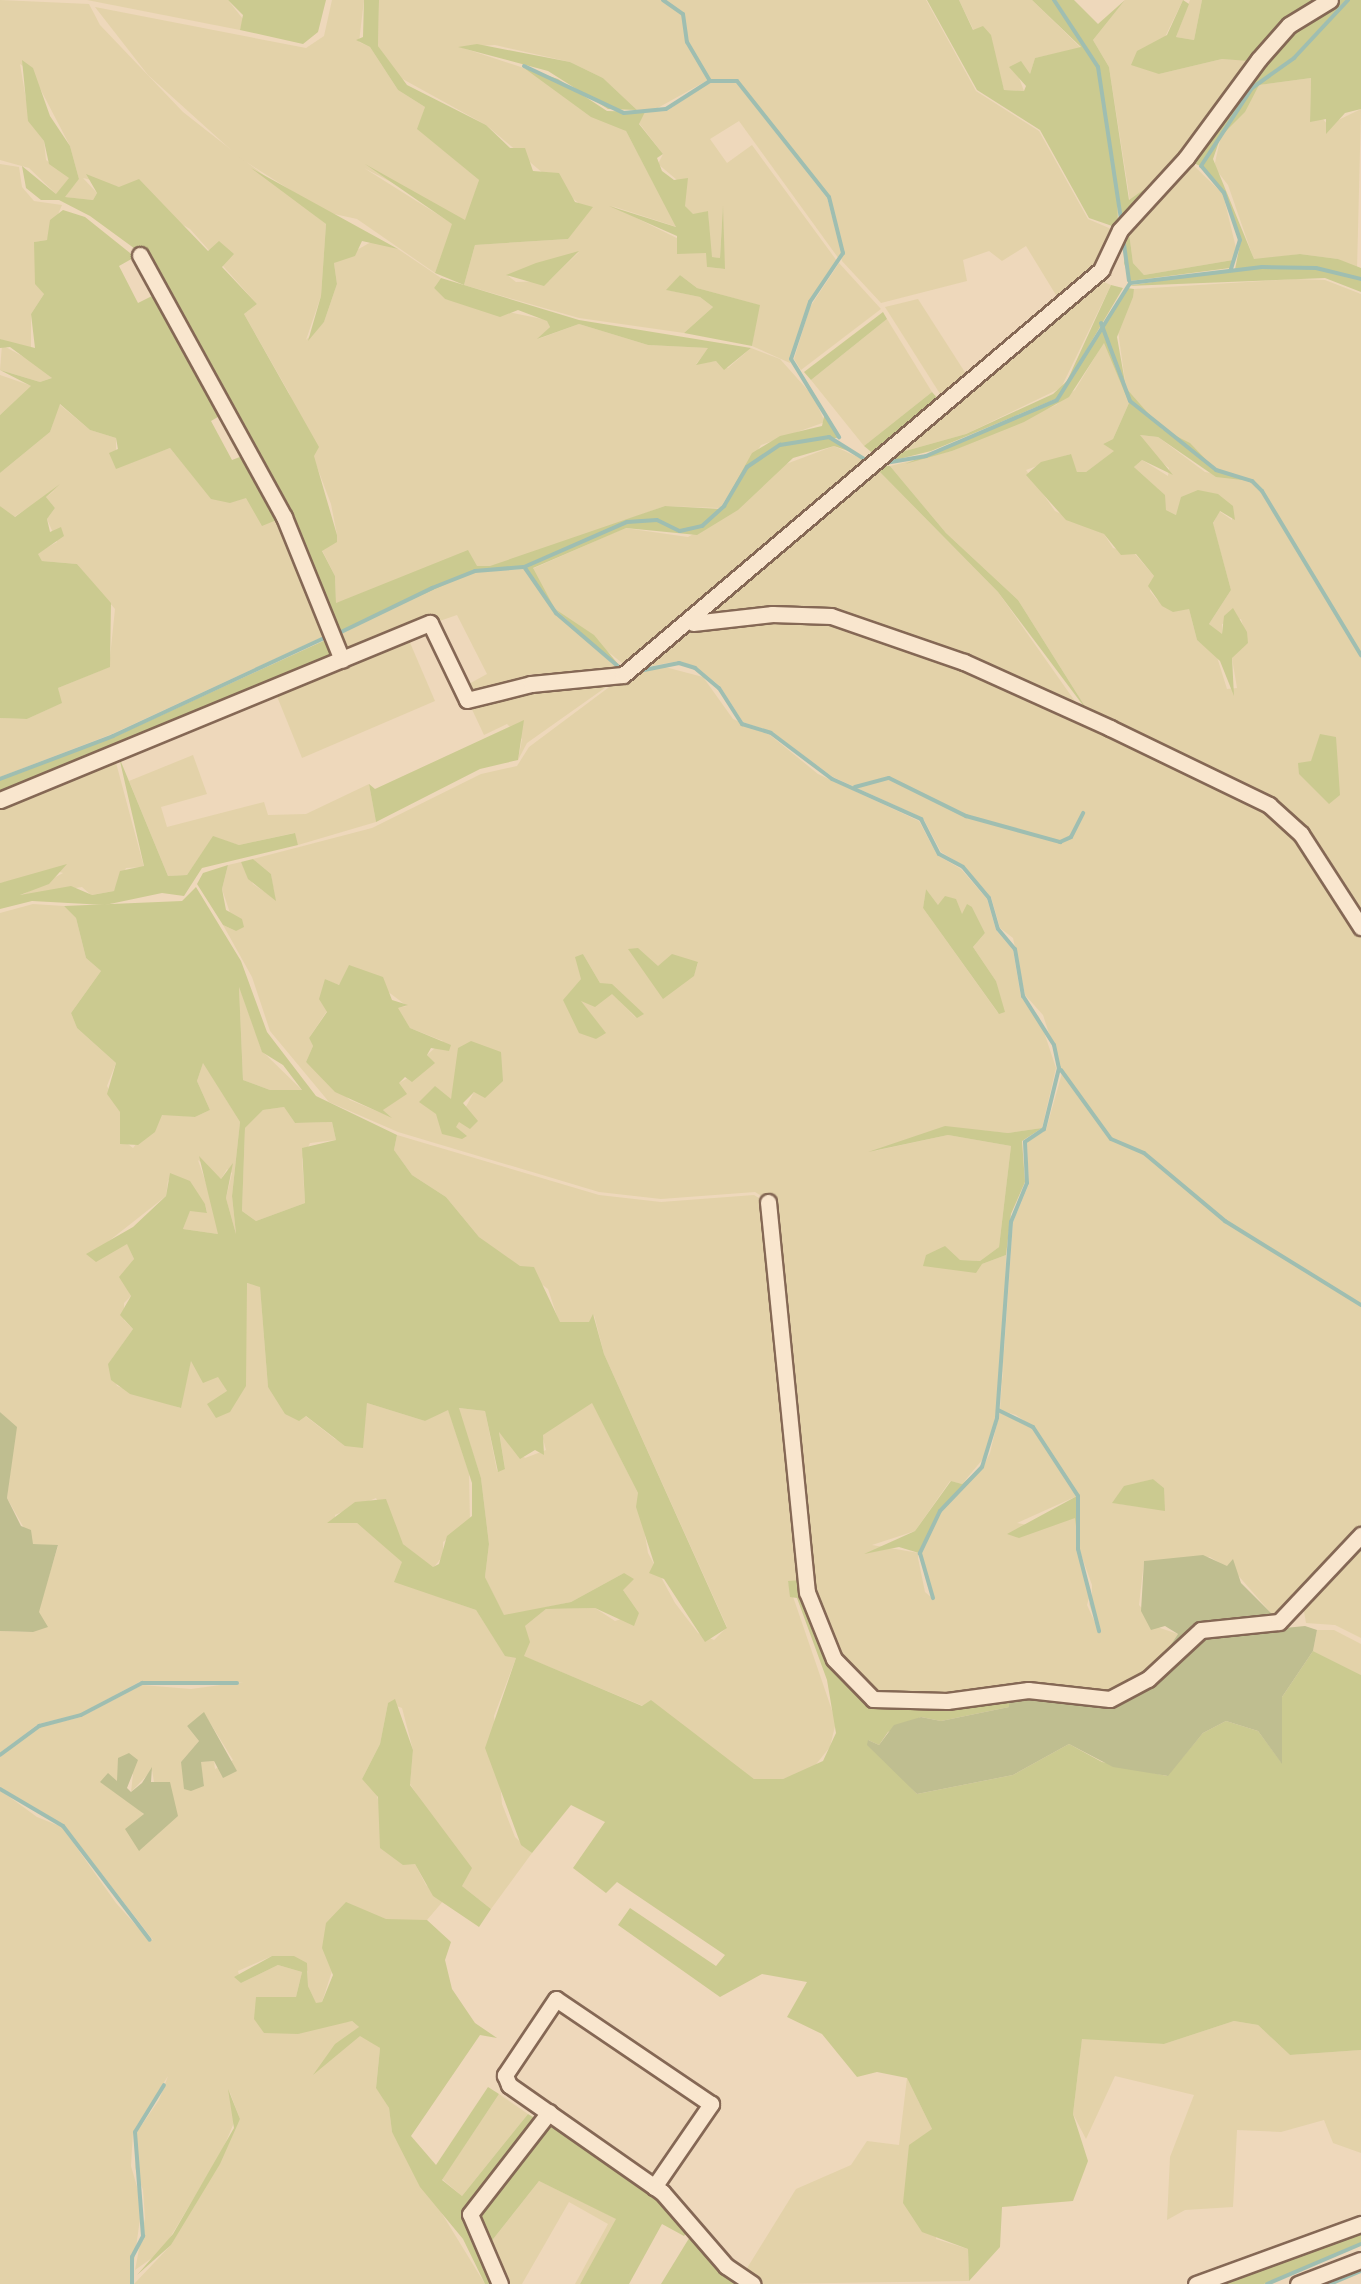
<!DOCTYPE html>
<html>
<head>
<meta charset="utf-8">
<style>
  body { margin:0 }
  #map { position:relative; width:1361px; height:2284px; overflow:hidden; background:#eed8bb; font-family:"Playfair Display",serif }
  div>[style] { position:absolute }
  .farmland>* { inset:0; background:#e3d2a9 }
  .green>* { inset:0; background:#cbca90 }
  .cemetery>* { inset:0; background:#bfbe90 }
  .stream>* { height:4px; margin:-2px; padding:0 2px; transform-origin:2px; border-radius:2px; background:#9fbeb1 }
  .roads { filter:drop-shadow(2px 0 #856855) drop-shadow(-2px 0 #856855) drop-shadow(0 2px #856855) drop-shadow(0 -2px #856855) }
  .minor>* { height:15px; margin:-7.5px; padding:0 7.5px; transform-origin:7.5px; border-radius:7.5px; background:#f9e6ce }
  span { translate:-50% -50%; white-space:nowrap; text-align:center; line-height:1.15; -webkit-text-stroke:9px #f5e3cb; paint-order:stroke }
</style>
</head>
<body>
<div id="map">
  <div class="farmland">
    <i style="clip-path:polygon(0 0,89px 4px,100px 25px,183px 112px,326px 224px,321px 296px,306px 340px,324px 322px,337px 284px,334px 263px,371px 242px,398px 249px,441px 278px,434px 288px,445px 299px,547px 320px,550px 327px,538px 339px,579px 324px,648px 345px,709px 348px,696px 364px,716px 361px,728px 368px,751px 348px,780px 359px,813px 396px,825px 422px,761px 445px,720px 508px,665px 506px,506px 563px,336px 603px,335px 576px,322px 550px,337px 535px,331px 504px,289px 393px,244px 314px,257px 304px,190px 229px,119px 187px,83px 178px,97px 193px,93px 200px,64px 197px,79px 179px,70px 146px,32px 73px,20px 64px,30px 123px,44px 141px,46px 160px,70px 178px,57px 195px,29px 168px,0 160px)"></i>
    <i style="clip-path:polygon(87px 0,228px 0,243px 19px,240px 30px)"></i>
    <i style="clip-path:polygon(332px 0,364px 0,359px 42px,370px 47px,398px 90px,425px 107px,418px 129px,479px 180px,466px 221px,364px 168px,453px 224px,435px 273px,357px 219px,325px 212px,240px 158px,148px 75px,95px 7px,306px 48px,324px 36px)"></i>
    <i style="clip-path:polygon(evenodd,379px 0,662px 0,682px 14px,687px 42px,708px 80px,654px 110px,637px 110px,603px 78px,570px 62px,495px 45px,460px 47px,524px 68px,626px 131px,677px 227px,612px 206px,707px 253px,707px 267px,724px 269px,723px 205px,720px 258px,711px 257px,708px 211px,693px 215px,686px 209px,677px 180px,658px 164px,663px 154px,639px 123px,645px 112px,667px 111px,710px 82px,736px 82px,827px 198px,842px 252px,839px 259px,739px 121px,710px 139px,727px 163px,752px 145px,837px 261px,809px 301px,790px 363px,752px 346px,759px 305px,697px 288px,680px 275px,667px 290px,700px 297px,713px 307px,684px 333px,579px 318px,464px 285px,475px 245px,568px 239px,583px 207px,486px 125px,399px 77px,378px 46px,379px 0,579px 252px,549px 281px,516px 282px,507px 275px,579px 252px)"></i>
    <i style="clip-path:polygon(665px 0,926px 0,976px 91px,1039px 131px,1088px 219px,1116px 231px,1097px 271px,1059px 300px,1026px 246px,1002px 261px,989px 251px,963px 260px,967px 281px,881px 303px,842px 261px,830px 197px,738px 80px,710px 79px,688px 42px,683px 13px)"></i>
    <i style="clip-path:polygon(959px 0,1032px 0,1081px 48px,1035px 58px,1030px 74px,1018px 75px,1024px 91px,1004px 90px,988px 35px,974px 31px)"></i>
    <i style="clip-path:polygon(1125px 0,1183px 0,1163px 41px,1144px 48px,1159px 74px,1222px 59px,1250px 60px,1166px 177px,1130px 201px,1109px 67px,1093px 40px)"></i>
    <i style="clip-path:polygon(1190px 0,1202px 0,1194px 40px,1176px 37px)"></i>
    <i style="clip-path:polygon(1311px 78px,1310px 121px,1322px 118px,1328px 125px,1361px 109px,1357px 270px,1338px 259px,1300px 254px,1254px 260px,1228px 185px,1214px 167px,1221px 136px,1258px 85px)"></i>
    <i style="clip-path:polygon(1188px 160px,1223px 194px,1237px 252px,1233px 260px,1144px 275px,1133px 263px,1128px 225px)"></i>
    <i style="clip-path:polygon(0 164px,19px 167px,22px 187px,34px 201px,62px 205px,47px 240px,34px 242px,44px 294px,31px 314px,31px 350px,0 339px)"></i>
    <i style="clip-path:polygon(839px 263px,881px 309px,801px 370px,794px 359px,810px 307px)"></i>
    <i style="clip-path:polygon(1096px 279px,1111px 285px,1061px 388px,966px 434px,880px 458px)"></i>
    <i style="clip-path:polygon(1296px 279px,1325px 280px,1361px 294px,1361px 921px,1298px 827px,1091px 716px,1018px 600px,946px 533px,890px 466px,952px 451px,1056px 405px,1075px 390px,1104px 342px,1129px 403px,1113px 439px,1103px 444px,1115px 451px,1086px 472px,1077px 472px,1070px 454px,1026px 470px,1055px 511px,1104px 534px,1113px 548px,1135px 554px,1154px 576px,1150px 591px,1157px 600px,1189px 609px,1197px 640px,1217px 657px,1227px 689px,1237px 688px,1232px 658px,1235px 647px,1248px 643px,1241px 619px,1222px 624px,1222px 635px,1209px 624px,1231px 590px,1213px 524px,1219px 511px,1232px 520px,1233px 507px,1179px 509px,1176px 515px,1166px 510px,1158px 489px,1134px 467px,1142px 460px,1168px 476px,1169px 468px,1148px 452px,1140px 435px,1158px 437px,1205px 472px,1252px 480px,1216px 469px,1158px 425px,1126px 388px,1118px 331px,1134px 289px)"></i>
    <i style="clip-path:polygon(918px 299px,968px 377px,942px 397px,885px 307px)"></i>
    <i style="clip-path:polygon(887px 319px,932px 392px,864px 446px,811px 380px)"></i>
    <i style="clip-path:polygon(2px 345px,42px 367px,52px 378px,40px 382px,0 370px)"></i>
    <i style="clip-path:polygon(0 375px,32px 386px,0 415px)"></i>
    <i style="clip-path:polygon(59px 404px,90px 430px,116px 438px,116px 468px,170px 448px,211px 498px,246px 497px,279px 519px,331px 633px,112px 734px,0 777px,0 718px,27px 719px,61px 703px,58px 688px,109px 667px,115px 609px,77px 564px,42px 561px,37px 553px,57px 542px,47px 519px,55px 508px,46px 497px,57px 489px,14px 517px,0 506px,0 473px,50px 432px)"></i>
    <i style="clip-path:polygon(834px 446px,868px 462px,627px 667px,555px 609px,532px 569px,625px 528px,688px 537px,737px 510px,778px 467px)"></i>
    <i style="clip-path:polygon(873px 465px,998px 592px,1084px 714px,850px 618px,709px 614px)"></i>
    <i style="clip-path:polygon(525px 569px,556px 614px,618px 669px,605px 677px,532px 674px,469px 691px,467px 685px,487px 674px,457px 615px,343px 654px,337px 634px,433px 588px,476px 572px)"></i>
    <i style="clip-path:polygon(evenodd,830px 619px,963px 665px,1248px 795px,1298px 836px,1361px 933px,1361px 1532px,1277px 1620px,1236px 1573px,1210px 1557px,1144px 1561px,1139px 1605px,1160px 1628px,1178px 1634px,1160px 1661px,1110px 1697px,993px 1691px,874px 1697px,848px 1674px,809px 1591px,770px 1201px,755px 1192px,661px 1199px,599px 1192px,398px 1132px,329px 1102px,270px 1031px,252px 977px,223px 925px,236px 931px,222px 889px,228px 865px,241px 862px,253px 884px,275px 899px,271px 874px,253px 859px,372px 828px,481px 774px,517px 766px,529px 747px,628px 673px,665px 667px,703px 677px,733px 719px,770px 735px,818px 774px,919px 821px,937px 855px,961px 869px,987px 899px,996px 930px,1013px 950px,1021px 997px,1039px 1017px,1056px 1068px,1042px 1128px,1008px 1133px,945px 1127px,874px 1151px,948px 1135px,1011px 1146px,999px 1247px,980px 1261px,960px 1260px,924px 1265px,982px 1264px,1006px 1255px,1003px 1376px,988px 1453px,962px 1484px,950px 1481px,915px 1531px,872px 1545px,919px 1553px,918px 1558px,925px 1592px,932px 1598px,921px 1553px,941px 1511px,983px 1467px,990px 1453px,1000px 1411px,1009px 1413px,1021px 1423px,1032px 1428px,1077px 1496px,1017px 1523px,1044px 1528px,1076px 1517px,1077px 1549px,1091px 1591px,1087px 1605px,1099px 1631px,1089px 1604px,1092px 1596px,1092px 1585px,1079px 1549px,1078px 1495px,1033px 1427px,1016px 1415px,1000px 1410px,1013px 1222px,1029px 1184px,1027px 1142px,1046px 1130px,1062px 1073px,1043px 1015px,1025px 995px,1013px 938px,1000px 928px,991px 897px,964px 866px,941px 852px,923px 818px,833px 777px,772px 732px,743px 722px,720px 686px,696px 667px,679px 661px,634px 669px,691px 627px,830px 619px,926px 889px,938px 905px,962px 914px,972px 907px,985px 933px,973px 947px,996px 981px,998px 1013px,923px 908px,926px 889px,830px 619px,583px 954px,600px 983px,618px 990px,636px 1018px,612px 993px,580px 1001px,605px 1032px,596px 1039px,564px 1000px,582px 978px,583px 954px,830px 619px,644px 956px,658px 967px,698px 963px,694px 975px,663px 998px,644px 956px,830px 619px,348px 977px,387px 991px,407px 1006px,397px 1008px,410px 1028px,443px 1041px,427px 1055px,434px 1063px,399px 1083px,383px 1110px,391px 1117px,350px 1100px,306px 1062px,313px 1046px,309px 1038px,327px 1011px,325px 979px,338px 985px,348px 977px,830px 619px,460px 1070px,474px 1092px,455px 1127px,467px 1136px,427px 1107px,451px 1099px,460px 1070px,830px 619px,1153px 1479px,1164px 1488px,1164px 1510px,1113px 1503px,1124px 1487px,1153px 1479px)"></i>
    <i style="clip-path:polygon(408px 638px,435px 701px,302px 758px,276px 694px)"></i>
    <i style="clip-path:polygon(609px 685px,527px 743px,518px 760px,522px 739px,507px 724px,484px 735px,469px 703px,534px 687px)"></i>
    <i style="clip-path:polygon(193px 755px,207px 794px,161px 807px,167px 827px,264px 802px,268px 815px,306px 814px,369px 784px,376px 822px,298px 845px,294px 833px,239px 845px,213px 837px,187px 875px,168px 876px,129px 781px)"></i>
    <i style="clip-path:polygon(115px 759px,144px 867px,126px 868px,114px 891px,91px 895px,82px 887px,20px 896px,63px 873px,56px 871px,0 883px,0 806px)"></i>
    <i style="clip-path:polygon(evenodd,33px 904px,64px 906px,76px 918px,86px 958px,101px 971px,71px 1013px,77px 1028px,116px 1063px,107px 1086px,120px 1112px,120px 1138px,133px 1148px,161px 1114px,195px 1117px,210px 1110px,197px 1081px,203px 1062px,240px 1122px,232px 1196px,236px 1234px,226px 1198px,232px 1173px,227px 1169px,221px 1179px,198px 1160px,222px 1230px,218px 1234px,183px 1229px,190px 1210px,207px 1212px,205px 1204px,168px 1180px,166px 1196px,100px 1248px,127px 1243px,134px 1259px,125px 1285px,131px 1296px,124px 1303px,124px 1320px,133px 1329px,109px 1363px,117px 1386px,180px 1408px,191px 1360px,219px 1377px,227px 1391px,246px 1386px,246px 1283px,260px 1286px,268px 1387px,335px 1439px,362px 1447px,367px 1403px,425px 1421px,448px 1409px,469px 1473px,470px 1523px,443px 1542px,443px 1556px,433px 1568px,403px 1544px,376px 1498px,335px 1515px,335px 1523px,357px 1523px,453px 1602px,476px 1610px,505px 1655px,516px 1658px,494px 1716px,502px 1804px,515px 1837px,532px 1853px,491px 1909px,462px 1886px,460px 1860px,410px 1784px,413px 1750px,402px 1708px,388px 1703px,380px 1744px,362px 1779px,375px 1789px,395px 1858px,415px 1864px,426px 1885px,444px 1900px,427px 1920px,386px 1920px,333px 1968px,322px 2002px,316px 2004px,308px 1986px,308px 1971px,272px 1956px,238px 1971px,241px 1983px,278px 1965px,302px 1972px,296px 1997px,286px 1998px,280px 2030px,352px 2021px,360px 2028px,330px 2054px,360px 2035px,380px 2048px,376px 2087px,389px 2108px,392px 2132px,485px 2284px,134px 2284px,171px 2245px,240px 2119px,229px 2090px,236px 2118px,222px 2151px,162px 2251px,135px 2270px,145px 2218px,143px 2190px,135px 2168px,137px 2132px,159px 2100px,168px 2076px,133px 2132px,131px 2166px,142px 2204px,131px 2284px,0 2284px,0 1790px,37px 1817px,62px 1827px,116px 1903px,149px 1940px,153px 1940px,64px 1825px,0 1787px,0 1757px,40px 1727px,81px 1717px,142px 1685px,191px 1689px,243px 1682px,141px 1681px,80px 1714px,38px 1724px,0 1753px,0 1631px,32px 1632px,58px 1546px,33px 1544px,7px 1498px,16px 1427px,0 1412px,0 913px,33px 904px,204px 1713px,233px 1760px,215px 1769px,214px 1761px,200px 1762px,204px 1785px,181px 1762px,199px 1741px,187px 1726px,204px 1713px,33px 904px,152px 1770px,162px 1830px,140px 1850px,126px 1829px,144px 1815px,108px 1774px,117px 1781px,133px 1774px,131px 1792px,152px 1770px)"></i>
    <i style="clip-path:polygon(239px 986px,262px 1051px,302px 1090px,270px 1090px,243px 1080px)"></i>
    <i style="clip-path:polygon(284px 1107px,295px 1123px,332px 1122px,336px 1140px,310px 1143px,302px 1159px,305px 1203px,256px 1221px,242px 1211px,245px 1128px,263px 1110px)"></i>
    <i style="clip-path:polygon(397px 1135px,599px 1195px,661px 1202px,754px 1195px,764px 1201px,802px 1580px,788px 1582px,836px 1722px,830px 1747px,813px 1768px,783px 1779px,754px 1779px,643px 1706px,523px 1656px,525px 1626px,546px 1609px,595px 1608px,615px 1621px,639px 1613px,623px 1590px,624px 1573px,571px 1602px,504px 1616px,485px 1577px,489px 1544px,481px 1478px,458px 1408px,485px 1411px,497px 1471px,505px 1468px,499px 1432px,525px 1458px,546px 1450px,542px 1435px,592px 1402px,638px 1493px,648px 1553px,675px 1603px,698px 1633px,714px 1640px,727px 1627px,604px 1354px,594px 1315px,590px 1322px,559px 1322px,548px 1289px,479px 1237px,446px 1197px,412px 1175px,394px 1150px)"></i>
    <i style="clip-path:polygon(1361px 1542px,1361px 1638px,1335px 1625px,1306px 1623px,1303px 1606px)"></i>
    <i style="clip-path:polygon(1317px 1630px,1334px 1630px,1361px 1644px,1361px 1675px,1313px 1651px)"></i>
    <i style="clip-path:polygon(1234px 2021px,1258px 2025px,1290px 2055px,1361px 2050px,1361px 2153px,1333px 2143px,1324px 2120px,1281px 2132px,1237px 2130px,1233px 2207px,1185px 2210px,1167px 2220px,1170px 2157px,1194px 2095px,1115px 2076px,1086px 2139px,1073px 2114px,1082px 2038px,1164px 2044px)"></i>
    <i style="clip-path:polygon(907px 2078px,932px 2129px,936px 2239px,968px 2249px,969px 2281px,764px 2284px,744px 2273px,796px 2189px,851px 2165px,867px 2141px,899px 2145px)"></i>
    <i style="clip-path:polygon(499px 2094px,528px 2114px,462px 2196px,442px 2179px)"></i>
    <i style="clip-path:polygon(539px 2181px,617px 2219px,580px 2284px,575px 2284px,608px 2224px,569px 2202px,522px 2284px,504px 2284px,490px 2243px)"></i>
  </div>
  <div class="green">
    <i style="clip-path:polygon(228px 0,326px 0,318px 32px,303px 44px,240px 30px,243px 15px)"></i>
    <i style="clip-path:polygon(364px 0,379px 0,378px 46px,407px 85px,486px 125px,510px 148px,525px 148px,533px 171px,559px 173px,575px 202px,593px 207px,568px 239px,475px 245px,464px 285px,435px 273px,452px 224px,365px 164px,465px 220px,479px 180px,417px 129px,425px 107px,398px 90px,370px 47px,356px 40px,363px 37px)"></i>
    <i style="clip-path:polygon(927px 0,959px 0,973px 30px,983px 26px,991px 35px,1004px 90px,1024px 91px,1026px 86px,1009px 67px,1021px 61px,1030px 74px,1035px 58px,1081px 47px,1032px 0,1053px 0,1065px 14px,1097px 68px,1117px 177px,1118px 228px,1089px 218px,1040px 130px,977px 90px)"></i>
    <i style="clip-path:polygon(1056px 0,1074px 0,1098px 24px,1125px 0,1093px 40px,1109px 67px,1129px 200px,1149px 186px,1152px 191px,1123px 224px,1099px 67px)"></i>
    <i style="clip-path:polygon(1183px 0,1189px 4px,1176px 37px,1194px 40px,1202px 0,1327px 0,1305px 14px,1186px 147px,1249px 61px,1222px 59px,1159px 74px,1131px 65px,1137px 51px,1167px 35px)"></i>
    <i style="clip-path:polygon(1335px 0,1346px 0,1293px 57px,1251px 87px,1200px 166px,1188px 160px,1292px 28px)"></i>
    <i style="clip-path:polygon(1349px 0,1361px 0,1361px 109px,1345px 113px,1326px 134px,1326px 119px,1310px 122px,1311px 78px,1259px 85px,1245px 112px,1221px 136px,1213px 159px,1254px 259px,1300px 254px,1338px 259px,1361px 268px,1361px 292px,1325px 278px,1127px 286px,1235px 269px,1241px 240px,1225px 193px,1202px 165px,1221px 131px,1252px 88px,1294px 59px)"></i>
    <i style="clip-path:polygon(477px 44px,570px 62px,603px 78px,637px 110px,608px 109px,548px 71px,458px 47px)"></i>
    <i style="clip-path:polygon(22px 60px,33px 68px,50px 116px,70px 146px,79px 179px,65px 197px,93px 200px,97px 193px,86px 174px,119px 187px,139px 179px,208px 251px,219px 241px,234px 254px,222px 267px,257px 304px,244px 314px,319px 447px,314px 456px,337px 535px,337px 542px,322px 551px,335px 576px,336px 603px,468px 550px,477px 566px,490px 566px,665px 506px,721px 509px,752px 453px,780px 436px,822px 426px,825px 412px,838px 438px,832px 438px,857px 454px,834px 446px,793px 458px,738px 510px,697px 535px,626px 528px,533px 568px,555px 609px,594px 635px,623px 670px,549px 604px,526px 568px,543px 557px,524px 567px,475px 571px,337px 633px,286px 514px,142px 254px,90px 216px,59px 200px,41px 200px,26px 188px,22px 166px,56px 194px,69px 178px,49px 164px,44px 141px,28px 121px)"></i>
    <i style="clip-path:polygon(524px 68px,558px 79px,607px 111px,645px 112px,639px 124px,663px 154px,657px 158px,662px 171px,674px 180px,688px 178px,685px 206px,693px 214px,708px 211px,712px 257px,720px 258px,723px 205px,725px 269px,707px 267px,706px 253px,677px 254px,677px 236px,609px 206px,676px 227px,626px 131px,591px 117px)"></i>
    <i style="clip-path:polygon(251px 168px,398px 249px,362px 241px,355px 256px,334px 263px,337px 284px,324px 322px,308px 341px,321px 296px,326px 224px)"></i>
    <i style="clip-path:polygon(63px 210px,85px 217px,135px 257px,119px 266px,138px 303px,154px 295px,223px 414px,211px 421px,232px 460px,245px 455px,279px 519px,262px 526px,246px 498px,230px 503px,211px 499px,170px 448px,116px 469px,109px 453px,118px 449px,116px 438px,90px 430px,60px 404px,50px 432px,0 473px,0 415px,31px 386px,0 370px,40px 382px,52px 378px,10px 347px,0 348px,0 339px,35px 348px,31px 314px,44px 294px,35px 284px,34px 242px,47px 240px,50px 220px)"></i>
    <i style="clip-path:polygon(1128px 225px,1133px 263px,1144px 275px,1233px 260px,1230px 268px,1130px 281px,1124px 263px)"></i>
    <i style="clip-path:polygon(579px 251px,544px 286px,506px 275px,536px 263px)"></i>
    <i style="clip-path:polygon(680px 275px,697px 288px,760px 305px,752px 346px,684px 333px,713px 307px,700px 297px,666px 290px)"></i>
    <i style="clip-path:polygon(441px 278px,579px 320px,751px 348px,724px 370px,716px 361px,696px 365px,708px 348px,648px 345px,579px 324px,537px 339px,550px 327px,547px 321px,518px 310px,500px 317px,445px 299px,434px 288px)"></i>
    <i style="clip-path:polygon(1111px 285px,1123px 288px,1058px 398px,931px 451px,883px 463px,880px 458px,966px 434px,1053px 394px,1067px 381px)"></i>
    <i style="clip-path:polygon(1127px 288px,1134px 289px,1133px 297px,1117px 337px,1126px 388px,1162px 429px,1190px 443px,1216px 470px,1251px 481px,1216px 477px,1158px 437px,1140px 435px,1173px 475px,1142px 460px,1134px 467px,1165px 495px,1166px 510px,1176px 515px,1181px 497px,1198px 490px,1218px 494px,1233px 506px,1235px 520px,1220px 511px,1213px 523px,1231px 590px,1209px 624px,1222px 634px,1224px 616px,1233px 608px,1247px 632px,1248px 643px,1232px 658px,1234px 696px,1220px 661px,1197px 640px,1189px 609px,1173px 612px,1162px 606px,1148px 586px,1154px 576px,1136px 554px,1121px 555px,1104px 534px,1066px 520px,1026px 475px,1041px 462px,1071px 454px,1077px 472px,1086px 472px,1114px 451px,1103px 444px,1113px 439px,1129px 403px,1104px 343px,1069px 397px,1024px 422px,952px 451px,905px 464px,1058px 401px)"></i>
    <i style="clip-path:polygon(883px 312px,887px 319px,811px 380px,804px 372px)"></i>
    <i style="clip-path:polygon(932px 392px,939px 400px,875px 455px,864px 446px)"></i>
    <i style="clip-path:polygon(873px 465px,890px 466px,946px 533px,1018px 600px,1091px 716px,998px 592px)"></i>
    <i style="clip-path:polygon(60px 484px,46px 497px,55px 508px,47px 519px,50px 532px,61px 527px,64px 536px,38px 554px,42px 561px,77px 564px,111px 603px,110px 667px,58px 688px,62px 703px,27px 719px,0 718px,0 506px,15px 517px)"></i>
    <i style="clip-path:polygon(332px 637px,339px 656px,0 794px,0 780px,114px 737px)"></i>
    <i style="clip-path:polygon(524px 720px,518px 760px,480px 769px,376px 822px,369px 784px,375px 789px)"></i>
    <i style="clip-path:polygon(1320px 734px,1336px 737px,1340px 795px,1329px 804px,1299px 774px,1298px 763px,1311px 761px)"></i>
    <i style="clip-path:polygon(119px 757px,168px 876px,187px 875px,213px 836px,239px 845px,295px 833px,298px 845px,202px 868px,184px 896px,162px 893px,105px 905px,32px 901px,0 909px,0 883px,67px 864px,49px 884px,20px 895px,71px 886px,92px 895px,114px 891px,120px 871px,144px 866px)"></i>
    <i style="clip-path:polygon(253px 859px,271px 874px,276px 901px,248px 879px,241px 862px)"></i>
    <i style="clip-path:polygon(228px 865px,222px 889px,226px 910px,242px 919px,244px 927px,236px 931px,223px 925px,197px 884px,203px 873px)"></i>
    <i style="clip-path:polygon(evenodd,196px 887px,241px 961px,267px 1032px,316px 1096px,397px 1135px,394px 1150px,412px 1175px,446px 1197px,479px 1237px,520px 1266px,534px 1267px,560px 1322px,589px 1322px,593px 1314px,604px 1354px,727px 1628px,705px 1642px,664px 1579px,649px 1573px,654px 1563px,636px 1507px,638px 1493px,592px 1403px,543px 1435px,544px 1455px,535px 1450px,520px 1459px,499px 1432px,505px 1469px,498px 1472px,485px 1411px,459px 1408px,481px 1478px,489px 1544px,485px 1577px,504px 1615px,571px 1602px,624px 1573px,634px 1579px,623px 1590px,639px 1613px,634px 1626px,595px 1608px,546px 1609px,525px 1626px,530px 1642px,524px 1656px,642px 1706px,651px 1700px,754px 1779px,783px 1779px,823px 1761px,836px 1733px,827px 1680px,797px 1598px,790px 1597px,788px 1581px,802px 1580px,861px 1696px,1009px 1693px,1009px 1707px,941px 1721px,921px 1717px,888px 1732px,879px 1745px,868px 1740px,917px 1794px,1013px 1775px,1069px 1744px,1102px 1762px,1167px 1776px,1203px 1733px,1226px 1721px,1258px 1731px,1281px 1762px,1282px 1697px,1313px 1651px,1361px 1675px,1361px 2050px,1290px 2055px,1258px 2025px,1234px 2021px,1164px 2044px,1082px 2039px,1073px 2114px,1088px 2161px,1073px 2201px,1002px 2207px,1000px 2247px,969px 2281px,968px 2249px,922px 2232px,903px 2203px,909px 2145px,932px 2129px,907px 2078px,877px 2072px,857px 2077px,822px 2034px,787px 2017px,807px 1982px,762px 1974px,720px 1997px,618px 1925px,630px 1908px,716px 1966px,725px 1955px,617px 1882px,606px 1893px,573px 1868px,605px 1822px,571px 1805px,532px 1853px,521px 1845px,485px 1748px,516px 1658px,505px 1656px,476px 1610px,394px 1582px,402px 1562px,357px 1523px,327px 1523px,355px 1502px,386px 1499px,403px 1544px,433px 1567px,439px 1564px,447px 1536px,472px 1516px,472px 1483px,448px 1410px,425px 1421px,367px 1403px,363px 1448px,345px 1446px,306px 1416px,299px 1421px,285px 1414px,268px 1387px,260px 1287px,247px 1283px,246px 1386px,230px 1412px,216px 1418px,207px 1404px,227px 1391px,218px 1377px,203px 1383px,191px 1361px,181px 1408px,130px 1394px,111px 1380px,108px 1364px,133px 1329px,120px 1315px,131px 1296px,119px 1277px,134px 1259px,127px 1244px,96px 1262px,86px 1254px,133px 1227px,166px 1196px,170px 1173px,190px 1181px,205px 1204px,207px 1213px,190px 1211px,183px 1229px,218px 1234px,199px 1156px,221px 1179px,233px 1163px,226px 1198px,236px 1234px,232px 1196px,240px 1122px,203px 1063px,197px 1081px,210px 1110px,195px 1117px,162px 1115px,155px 1132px,138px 1145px,120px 1144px,120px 1112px,107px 1094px,116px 1063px,77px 1028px,71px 1013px,101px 971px,86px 958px,76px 918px,64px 906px,182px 901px,196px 887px,239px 987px,262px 1052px,283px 1065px,302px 1090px,270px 1090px,243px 1080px,239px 987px,196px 887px,284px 1107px,295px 1123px,332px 1122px,336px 1140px,302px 1148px,305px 1203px,256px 1221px,242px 1211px,245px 1128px,263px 1110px,284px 1107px)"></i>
    <i style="clip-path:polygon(926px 889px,938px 905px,945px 896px,956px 899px,962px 914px,967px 904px,972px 907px,985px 933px,973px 947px,996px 981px,1005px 1012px,999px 1014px,923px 908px)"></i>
    <i style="clip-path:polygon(638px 948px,658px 966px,672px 954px,698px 962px,694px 976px,663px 999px,628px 949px)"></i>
    <i style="clip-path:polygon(583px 954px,600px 983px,612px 984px,644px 1014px,637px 1018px,612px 994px,595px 1007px,581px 1001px,606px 1033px,596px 1039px,579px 1033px,563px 1000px,581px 979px,575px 957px)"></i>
    <i style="clip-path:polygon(349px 965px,383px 977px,392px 1000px,408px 1005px,398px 1008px,410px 1028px,451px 1045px,449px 1051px,431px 1048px,427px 1055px,435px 1063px,412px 1082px,405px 1077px,399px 1083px,407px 1094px,383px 1110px,392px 1118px,335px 1092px,306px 1062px,313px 1046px,309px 1038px,327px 1012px,319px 999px,325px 979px,339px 985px)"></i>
    <i style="clip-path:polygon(471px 1041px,501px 1052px,503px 1081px,485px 1098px,474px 1092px,463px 1103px,478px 1121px,470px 1129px,459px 1122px,456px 1127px,467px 1136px,462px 1139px,442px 1134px,436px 1114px,419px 1102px,435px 1086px,451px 1099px,458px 1048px)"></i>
    <i style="clip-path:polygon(945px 1126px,1008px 1133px,1042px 1128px,1022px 1141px,1025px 1182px,1011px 1214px,1006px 1255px,982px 1264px,976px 1273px,923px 1266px,926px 1255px,945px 1246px,960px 1260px,980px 1261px,999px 1247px,1011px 1146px,948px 1135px,868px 1152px)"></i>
    <i style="clip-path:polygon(981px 1467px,939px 1510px,919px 1553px,899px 1547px,864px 1554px,915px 1531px,951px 1481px,962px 1484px)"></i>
    <i style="clip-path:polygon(1153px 1479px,1164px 1488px,1165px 1511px,1112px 1503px,1124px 1486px)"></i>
    <i style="clip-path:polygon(1077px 1496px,1077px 1534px,1075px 1518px,1019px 1538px,1007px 1534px)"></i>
    <i style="clip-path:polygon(395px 1699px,413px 1750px,410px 1785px,472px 1868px,462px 1886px,491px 1909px,479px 1927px,433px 1896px,415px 1864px,403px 1865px,380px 1848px,378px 1797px,362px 1779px,380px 1744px,388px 1703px)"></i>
    <i style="clip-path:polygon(346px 1902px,386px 1919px,427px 1920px,451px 1942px,445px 1960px,452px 1989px,475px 2023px,497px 2038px,480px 2035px,411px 2136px,436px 2165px,488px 2087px,499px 2094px,442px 2180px,462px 2196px,528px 2114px,536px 2119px,466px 2210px,496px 2284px,485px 2284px,463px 2239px,420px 2187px,392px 2132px,389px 2108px,376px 2088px,380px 2048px,360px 2036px,313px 2075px,335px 2044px,359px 2027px,352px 2021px,298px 2034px,264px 2033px,254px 2019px,256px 1997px,296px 1997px,302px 1972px,278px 1965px,241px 1983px,234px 1977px,272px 1956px,294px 1956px,307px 1963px,308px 1986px,316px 2003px,322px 2002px,333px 1975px,322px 1948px,326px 1923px)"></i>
    <i style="clip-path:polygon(228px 2089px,240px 2119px,220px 2164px,171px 2245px,137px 2275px,173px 2234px,234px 2128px)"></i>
    <i style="clip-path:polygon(549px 2124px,651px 2192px,688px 2231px,684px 2236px,662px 2224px,629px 2284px,580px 2284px,616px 2219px,539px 2181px,490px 2243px,478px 2214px)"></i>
    <i style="clip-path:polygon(1361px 2229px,1361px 2243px,1264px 2284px,1214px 2284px)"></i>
    <i style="clip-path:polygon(691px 2235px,724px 2274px,738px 2284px,661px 2284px)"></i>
  </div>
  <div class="cemetery">
    <i style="clip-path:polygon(0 1412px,17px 1427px,7px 1498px,21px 1526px,31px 1530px,33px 1544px,58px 1545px,39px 1612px,48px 1627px,33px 1632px,0 1631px)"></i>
    <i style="clip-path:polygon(1203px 1555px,1227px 1566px,1233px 1559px,1241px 1583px,1273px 1615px,1213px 1626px,1160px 1661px,1178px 1634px,1165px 1626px,1151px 1630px,1141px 1611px,1144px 1561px)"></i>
    <i style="clip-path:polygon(1305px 1626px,1317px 1630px,1313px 1651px,1282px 1697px,1282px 1764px,1258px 1731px,1226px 1721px,1203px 1733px,1168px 1776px,1113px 1767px,1069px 1744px,1013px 1775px,917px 1794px,867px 1745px,868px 1740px,879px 1745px,894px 1725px,921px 1717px,941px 1721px,1009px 1707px,1009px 1693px,1108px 1701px,1197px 1637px)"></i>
    <i style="clip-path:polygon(204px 1712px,237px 1771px,223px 1778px,214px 1761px,201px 1762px,204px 1786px,191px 1791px,184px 1789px,181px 1762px,199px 1741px,187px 1726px)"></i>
    <i style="clip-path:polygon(129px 1753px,138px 1760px,127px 1788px,131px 1792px,142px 1783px,152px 1767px,151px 1782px,170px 1782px,178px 1816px,139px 1851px,125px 1829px,144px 1814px,100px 1782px,108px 1773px,117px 1781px,118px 1758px)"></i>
  </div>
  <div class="stream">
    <i style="left:663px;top:0;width:24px;rotate:35deg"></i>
    <i style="left:683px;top:14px;width:28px;rotate:82deg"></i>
    <i style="left:687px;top:42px;width:45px;rotate:59.5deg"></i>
    <i style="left:1054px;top:0;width:80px;rotate:56.7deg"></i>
    <i style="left:1098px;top:67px;width:154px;rotate:81.4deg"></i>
    <i style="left:524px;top:66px;width:110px;rotate:25.2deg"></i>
    <i style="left:624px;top:113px;width:42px;rotate:-5.4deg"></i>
    <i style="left:666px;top:109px;width:52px;rotate:-32.5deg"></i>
    <i style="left:710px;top:81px;width:27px"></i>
    <i style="left:737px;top:81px;width:148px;rotate:51.6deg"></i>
    <i style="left:829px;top:197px;width:58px;rotate:76deg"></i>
    <i style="left:843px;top:253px;width:59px;rotate:124deg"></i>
    <i style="left:810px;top:302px;width:60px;rotate:108.4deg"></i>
    <i style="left:791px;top:359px;width:92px;rotate:58.4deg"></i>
    <i style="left:1123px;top:237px;width:44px;rotate:82.2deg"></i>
    <i style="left:1231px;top:269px;width:30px;rotate:-73deg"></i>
    <i style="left:1240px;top:240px;width:50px;rotate:-108.8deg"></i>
    <i style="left:1224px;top:193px;width:35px;rotate:-130deg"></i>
    <i style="left:1201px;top:166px;width:93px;rotate:-56.8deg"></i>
    <i style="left:1252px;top:88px;width:52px;rotate:-35.5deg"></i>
    <i style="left:1294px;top:58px;width:79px;rotate:-47deg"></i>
    <i style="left:1101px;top:323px;width:83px;rotate:69.6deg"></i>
    <i style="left:1130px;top:401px;width:110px;rotate:38.7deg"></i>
    <i style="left:1216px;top:470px;width:38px;rotate:17deg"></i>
    <i style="left:1252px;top:481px;width:14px;rotate:45deg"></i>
    <i style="left:1262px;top:491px;width:192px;rotate:58.9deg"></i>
    <i style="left:879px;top:464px;width:48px;rotate:-9.7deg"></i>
    <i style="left:926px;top:456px;width:142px;rotate:-23.1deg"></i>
    <i style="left:1057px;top:400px;width:138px;rotate:-58deg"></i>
    <i style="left:1130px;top:283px;width:133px;rotate:-6.9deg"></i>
    <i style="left:1262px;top:267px;width:54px;rotate:1.1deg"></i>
    <i style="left:1316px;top:268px;width:46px;rotate:13.7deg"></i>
    <i style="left:525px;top:568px;width:55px;rotate:55.4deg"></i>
    <i style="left:556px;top:613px;width:84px;rotate:40.7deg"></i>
    <i style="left:337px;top:634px;width:106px;rotate:-25.8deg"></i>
    <i style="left:432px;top:588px;width:46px;rotate:-21.6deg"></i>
    <i style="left:475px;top:571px;width:49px;rotate:-4.7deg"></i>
    <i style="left:524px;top:567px;width:112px;rotate:-23.6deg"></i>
    <i style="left:627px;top:522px;width:30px;rotate:-4deg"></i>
    <i style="left:657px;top:520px;width:25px;rotate:26deg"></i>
    <i style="left:680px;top:531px;width:23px;rotate:-13deg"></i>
    <i style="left:702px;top:526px;width:30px;rotate:-42deg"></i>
    <i style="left:724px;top:506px;width:45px;rotate:-59.5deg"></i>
    <i style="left:747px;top:467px;width:40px;rotate:-34deg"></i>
    <i style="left:780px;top:445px;width:50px;rotate:-9.3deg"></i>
    <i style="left:829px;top:437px;width:47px;rotate:32deg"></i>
    <i style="left:639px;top:671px;width:41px;rotate:-11.3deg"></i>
    <i style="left:679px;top:663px;width:17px;rotate:17deg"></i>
    <i style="left:695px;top:668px;width:31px;rotate:40deg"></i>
    <i style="left:719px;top:688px;width:43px;rotate:57.4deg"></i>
    <i style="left:742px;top:724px;width:30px;rotate:17deg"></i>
    <i style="left:771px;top:733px;width:76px;rotate:37deg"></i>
    <i style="left:832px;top:779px;width:98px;rotate:24.2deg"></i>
    <i style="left:921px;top:819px;width:39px;rotate:63deg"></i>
    <i style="left:939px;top:854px;width:27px;rotate:28deg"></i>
    <i style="left:963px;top:867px;width:40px;rotate:50deg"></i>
    <i style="left:989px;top:898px;width:32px;rotate:74deg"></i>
    <i style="left:998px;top:929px;width:26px;rotate:50deg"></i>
    <i style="left:1015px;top:949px;width:48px;rotate:80.3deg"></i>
    <i style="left:1023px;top:996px;width:58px;rotate:57.7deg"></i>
    <i style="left:1054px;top:1045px;width:24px;rotate:78deg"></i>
    <i style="left:1059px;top:1068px;width:63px;rotate:103.8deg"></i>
    <i style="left:1044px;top:1129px;width:23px;rotate:146deg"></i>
    <i style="left:1025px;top:1142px;width:41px;rotate:87.2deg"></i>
    <i style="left:1027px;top:1183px;width:42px;rotate:112.3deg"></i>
    <i style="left:1011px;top:1222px;width:196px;rotate:94.1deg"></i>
    <i style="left:997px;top:1418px;width:51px;rotate:107deg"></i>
    <i style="left:982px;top:1467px;width:61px;rotate:133.7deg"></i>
    <i style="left:940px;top:1511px;width:47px;rotate:115.5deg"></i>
    <i style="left:920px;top:1553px;width:47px;rotate:73.9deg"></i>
    <i style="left:0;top:779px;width:121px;rotate:-20.8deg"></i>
    <i style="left:113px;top:736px;width:237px;rotate:-24.9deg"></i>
    <i style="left:855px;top:787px;width:35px;rotate:-15deg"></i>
    <i style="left:889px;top:778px;width:86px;rotate:26.3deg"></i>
    <i style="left:966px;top:816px;width:98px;rotate:15.5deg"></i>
    <i style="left:1060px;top:842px;width:12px;rotate:-24deg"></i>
    <i style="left:1071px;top:837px;width:27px;rotate:-63deg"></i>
    <i style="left:1061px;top:1070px;width:85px;rotate:54.1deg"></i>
    <i style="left:1111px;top:1139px;width:36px;rotate:23deg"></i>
    <i style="left:1144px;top:1153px;width:106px;rotate:40deg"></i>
    <i style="left:1225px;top:1221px;width:160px;rotate:31.7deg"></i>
    <i style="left:998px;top:1410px;width:39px;rotate:26deg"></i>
    <i style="left:1033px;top:1427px;width:82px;rotate:56.9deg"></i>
    <i style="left:1078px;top:1496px;width:53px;rotate:90deg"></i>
    <i style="left:1078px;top:1549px;width:85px;rotate:75.6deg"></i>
    <i style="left:0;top:1755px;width:49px;rotate:-36.6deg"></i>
    <i style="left:39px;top:1726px;width:43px;rotate:-14.7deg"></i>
    <i style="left:81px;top:1715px;width:69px;rotate:-27.7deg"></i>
    <i style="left:142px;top:1683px;width:95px"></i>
    <i style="left:0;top:1789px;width:73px;rotate:30.4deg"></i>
    <i style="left:63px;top:1826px;width:143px;rotate:52.7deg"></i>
    <i style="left:132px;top:2284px;width:27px;rotate:-90deg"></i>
    <i style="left:132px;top:2257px;width:24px;rotate:-62deg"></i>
    <i style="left:143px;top:2236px;width:104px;rotate:-94.4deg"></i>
    <i style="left:135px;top:2132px;width:55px;rotate:-58.3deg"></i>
    <i style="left:1267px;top:2284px;width:102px;rotate:-23.1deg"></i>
    <i style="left:1330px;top:2284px;width:34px;rotate:-23deg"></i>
  </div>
  <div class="roads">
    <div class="minor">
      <i style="left:140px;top:255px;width:299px;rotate:61.2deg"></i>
      <i style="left:284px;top:517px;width:154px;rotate:67.9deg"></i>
      <i style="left:693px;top:623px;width:80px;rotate:-6.5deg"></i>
      <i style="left:772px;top:614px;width:59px;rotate:1.9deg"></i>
      <i style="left:831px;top:616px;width:141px;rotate:19.1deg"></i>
      <i style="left:964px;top:662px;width:160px;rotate:24.3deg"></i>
      <i style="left:1110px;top:728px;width:177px;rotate:25.8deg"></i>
      <i style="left:1269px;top:805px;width:43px;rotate:42.2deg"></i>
      <i style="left:1301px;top:834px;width:111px;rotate:57.2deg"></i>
      <i style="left:0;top:800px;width:465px;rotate:-22.4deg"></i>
      <i style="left:430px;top:623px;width:85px;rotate:64.3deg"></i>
      <i style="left:467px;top:700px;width:66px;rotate:-14deg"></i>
      <i style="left:531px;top:684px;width:92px;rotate:-5.6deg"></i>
      <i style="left:623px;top:675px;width:627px;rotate:-40.27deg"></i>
      <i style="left:1101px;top:270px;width:44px;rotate:-64.6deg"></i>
      <i style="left:1120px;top:230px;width:98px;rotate:-47.5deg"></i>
      <i style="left:1186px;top:158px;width:123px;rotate:-53.6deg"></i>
      <i style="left:1259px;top:59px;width:45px;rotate:-48.6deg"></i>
      <i style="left:1289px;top:25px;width:48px;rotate:-31.4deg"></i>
      <i style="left:768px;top:1202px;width:392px;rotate:84.3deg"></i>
      <i style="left:807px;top:1592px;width:72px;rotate:68.1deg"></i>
      <i style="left:834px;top:1659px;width:56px;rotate:45.7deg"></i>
      <i style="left:873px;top:1699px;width:74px;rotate:1.5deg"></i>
      <i style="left:947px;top:1701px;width:82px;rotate:-7.7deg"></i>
      <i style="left:1028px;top:1690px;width:82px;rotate:6.3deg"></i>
      <i style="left:1110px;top:1699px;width:43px;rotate:-27.8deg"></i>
      <i style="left:1148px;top:1679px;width:72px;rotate:-42.8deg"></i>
      <i style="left:1201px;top:1630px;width:78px;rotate:-5.9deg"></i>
      <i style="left:1279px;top:1622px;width:120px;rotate:-46.7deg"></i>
      <i style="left:654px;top:2187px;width:101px;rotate:-55.5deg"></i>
      <i style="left:711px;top:2104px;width:187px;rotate:-145.9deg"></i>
      <i style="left:556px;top:1999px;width:92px;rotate:123.9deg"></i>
      <i style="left:505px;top:2075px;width:11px;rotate:68deg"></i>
      <i style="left:509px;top:2085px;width:187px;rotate:35deg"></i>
      <i style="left:662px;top:2192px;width:98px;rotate:49.1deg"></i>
      <i style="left:726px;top:2266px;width:32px;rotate:34deg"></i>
      <i style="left:500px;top:2284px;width:76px;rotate:-113.2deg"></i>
      <i style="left:470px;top:2214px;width:129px;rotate:-52.2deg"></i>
      <i style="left:1196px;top:2284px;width:176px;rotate:-20deg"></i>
      <i style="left:1298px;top:2284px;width:67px;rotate:-20.9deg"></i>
    </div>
  </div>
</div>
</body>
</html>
